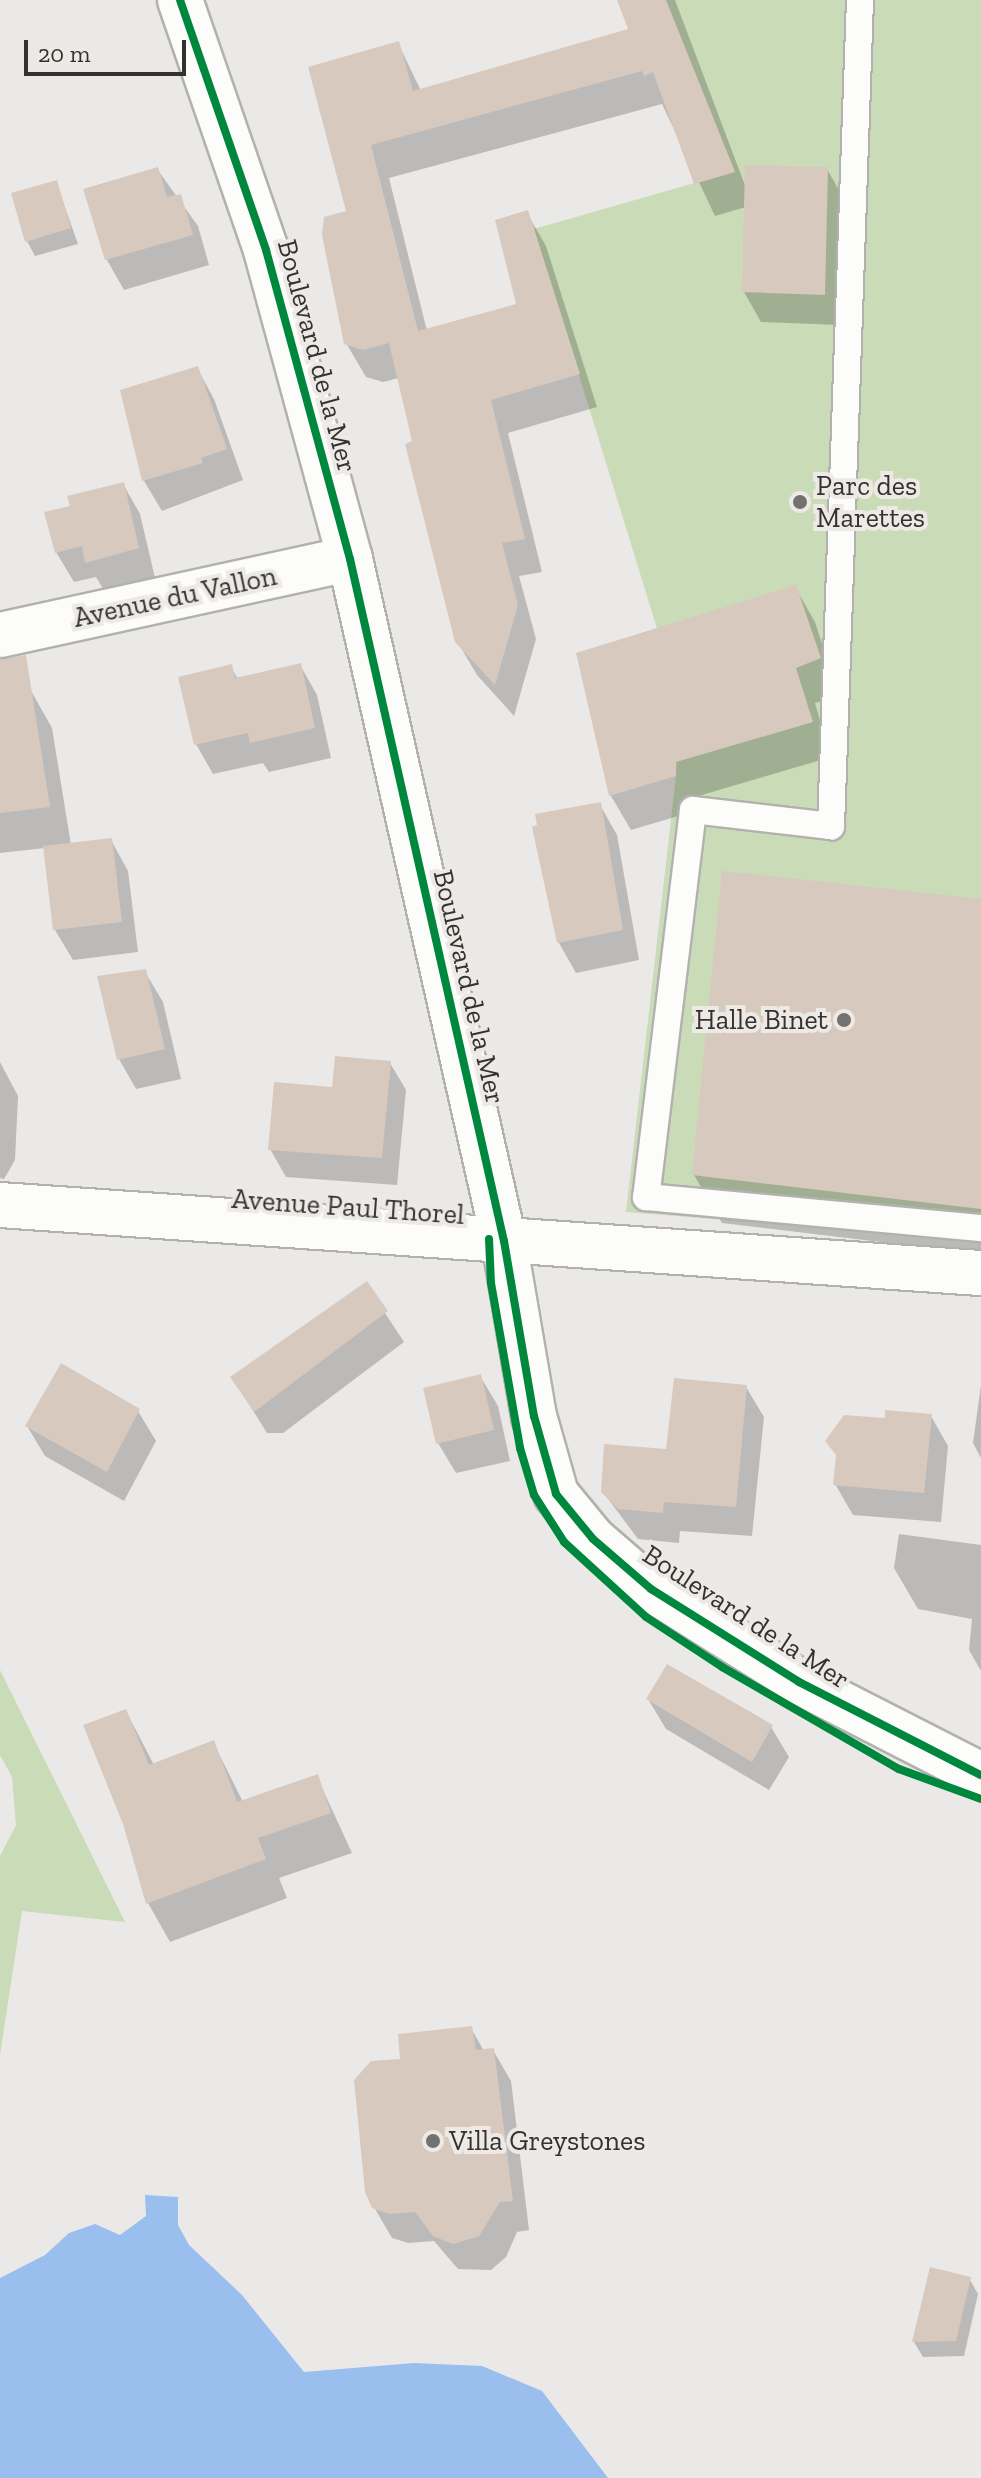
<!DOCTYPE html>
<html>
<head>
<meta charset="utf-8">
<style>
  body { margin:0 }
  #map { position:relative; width:981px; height:2478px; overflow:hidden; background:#ebe9e7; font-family:"Zilla Slab",serif }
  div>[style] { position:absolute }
  .green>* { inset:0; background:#c9dbb7 }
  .water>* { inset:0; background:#9abeee }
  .shadow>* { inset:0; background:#0003 }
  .building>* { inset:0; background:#d8c9be }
  .roads { filter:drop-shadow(2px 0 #b3b1b0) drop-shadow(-2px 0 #b3b1b0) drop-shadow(0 2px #b3b1b0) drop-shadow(0 -2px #b3b1b0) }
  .service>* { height:26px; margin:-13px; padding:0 13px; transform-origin:13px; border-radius:13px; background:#fcfcfb }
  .minor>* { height:44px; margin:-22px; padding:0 22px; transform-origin:22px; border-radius:22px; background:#fcfcfb }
  .cycleway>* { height:8px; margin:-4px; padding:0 4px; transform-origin:4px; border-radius:4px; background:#00873e }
  .dots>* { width:22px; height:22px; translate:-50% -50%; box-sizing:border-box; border:4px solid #ede9e5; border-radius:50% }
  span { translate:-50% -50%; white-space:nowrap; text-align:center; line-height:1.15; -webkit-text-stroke:8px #ede9e5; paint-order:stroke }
  .street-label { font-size:28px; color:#343231 }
  .poi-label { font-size:28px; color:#343231 }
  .left { translate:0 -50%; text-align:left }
  .right { translate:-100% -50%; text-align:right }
  .scale { position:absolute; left:24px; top:40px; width:162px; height:36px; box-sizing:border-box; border:4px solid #343231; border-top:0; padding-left:10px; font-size:24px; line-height:28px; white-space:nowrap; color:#343231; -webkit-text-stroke:6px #ede9e5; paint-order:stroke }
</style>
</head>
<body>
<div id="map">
  <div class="green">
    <i style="clip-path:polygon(666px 0,981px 0,981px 1241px,626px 1212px,676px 776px,679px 700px,534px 229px,726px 174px)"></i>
    <i style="clip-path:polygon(0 1670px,125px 1922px,22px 1911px,0 2055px,0 1856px,16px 1825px,12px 1777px,0 1755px)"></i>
  </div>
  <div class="water">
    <i style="clip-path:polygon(145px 2195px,178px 2197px,178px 2225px,189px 2245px,242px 2295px,304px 2372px,414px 2363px,482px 2366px,542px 2391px,608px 2478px,0 2478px,0 2278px,45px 2255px,69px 2233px,95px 2224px,120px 2235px,146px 2216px)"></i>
  </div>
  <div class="shadow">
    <i style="clip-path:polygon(619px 0,675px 0,746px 188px,827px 169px,844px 199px,841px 325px,761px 322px,744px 292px,746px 207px,715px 216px,662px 104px,389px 178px,427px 331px,518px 305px,527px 213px,546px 246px,597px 407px,508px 433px,542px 572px,519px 576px,536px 639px,514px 716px,477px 675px,457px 641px,399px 378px,383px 382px,366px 377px,346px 343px,349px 212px,398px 43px,421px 91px,630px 31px)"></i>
    <i style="clip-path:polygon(157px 169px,198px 226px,209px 265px,124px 290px,107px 260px,86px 190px)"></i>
    <i style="clip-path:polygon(56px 182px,78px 244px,35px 256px,27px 241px)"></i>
    <i style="clip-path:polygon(197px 368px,214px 399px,243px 480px,162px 511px,144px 481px,122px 392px)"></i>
    <i style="clip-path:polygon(123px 484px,140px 514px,155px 578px,105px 592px,96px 577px,74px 582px,56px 552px,73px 508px)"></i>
    <i style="clip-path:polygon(795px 587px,815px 622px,839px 696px,815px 703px,831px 757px,695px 797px,695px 811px,631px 830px,611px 796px,578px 655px)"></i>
    <i style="clip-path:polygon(300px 665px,317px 695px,331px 758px,269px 772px,263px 763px,213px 774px,196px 744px,231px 667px,238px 679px)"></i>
    <i style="clip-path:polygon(30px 689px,52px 728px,71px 845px,111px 840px,128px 871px,138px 952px,73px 960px,55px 930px,45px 848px,0 853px,0 696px)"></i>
    <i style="clip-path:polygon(600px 805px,617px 835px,639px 960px,576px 973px,559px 943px,539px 826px)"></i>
    <i style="clip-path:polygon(981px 901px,981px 1254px,722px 1223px,694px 1175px)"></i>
    <i style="clip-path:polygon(145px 972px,163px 1002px,181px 1079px,136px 1089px,119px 1059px)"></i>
    <i style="clip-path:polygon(0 1062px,18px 1096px,15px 1160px,4px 1179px,0 1178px)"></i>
    <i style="clip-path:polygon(390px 1063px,406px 1090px,397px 1185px,286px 1177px,270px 1149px,334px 1089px)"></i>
    <i style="clip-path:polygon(366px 1284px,404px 1342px,283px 1433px,267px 1433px,232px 1377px)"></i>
    <i style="clip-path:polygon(480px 1376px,498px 1406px,510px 1461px,456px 1473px,438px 1443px)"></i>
    <i style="clip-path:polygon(981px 1385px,981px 1458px,973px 1443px)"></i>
    <i style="clip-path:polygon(746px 1387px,764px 1417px,752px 1536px,680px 1531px,679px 1543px,638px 1539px,603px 1492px,668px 1451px)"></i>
    <i style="clip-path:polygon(138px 1411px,156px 1441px,124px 1501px,45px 1456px,27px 1426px)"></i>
    <i style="clip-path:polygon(931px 1416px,948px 1446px,941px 1522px,853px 1515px,835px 1484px,838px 1458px,828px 1441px,887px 1420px)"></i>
    <i style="clip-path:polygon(899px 1534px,981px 1545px,981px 1671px,969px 1650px,972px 1619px,918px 1609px,894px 1568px)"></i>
    <i style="clip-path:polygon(648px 1699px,771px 1727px,789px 1757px,769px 1790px,666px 1729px)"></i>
    <i style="clip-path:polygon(126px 1711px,154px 1765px,213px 1742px,243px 1802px,317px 1777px,352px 1853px,279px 1878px,287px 1898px,170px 1942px,148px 1903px)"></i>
    <i style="clip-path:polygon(471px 2028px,484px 2051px,493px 2050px,511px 2081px,529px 2230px,517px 2232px,506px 2257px,491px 2270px,458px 2269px,434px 2241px,408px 2243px,392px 2238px,374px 2207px,402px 2061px)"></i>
    <i style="clip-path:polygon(969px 2278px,978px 2294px,964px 2356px,923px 2357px,914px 2342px)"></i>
  </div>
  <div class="building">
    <i style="clip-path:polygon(617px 0,666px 0,735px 172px,694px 184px,653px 72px,644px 76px,642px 71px,371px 145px,418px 331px,516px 304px,495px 220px,528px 210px,580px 374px,491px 400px,525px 539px,502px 543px,518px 605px,495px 685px,455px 642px,405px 444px,412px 441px,389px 343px,363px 350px,344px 344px,322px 235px,324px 217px,346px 211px,308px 67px,399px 41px,413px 91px,628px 29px)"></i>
    <i style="clip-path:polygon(745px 165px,828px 167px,825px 295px,742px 292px)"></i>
    <i style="clip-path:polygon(158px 167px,167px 197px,181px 194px,193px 235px,105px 260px,83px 189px)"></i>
    <i style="clip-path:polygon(57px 180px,71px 228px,25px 242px,11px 193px)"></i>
    <i style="clip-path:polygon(198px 366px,227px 449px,201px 458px,203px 463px,142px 481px,120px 390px)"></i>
    <i style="clip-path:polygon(124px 482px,139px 548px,85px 563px,82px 546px,55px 553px,44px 512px,70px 506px,67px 496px)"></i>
    <i style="clip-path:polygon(796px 585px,821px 658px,796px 668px,813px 722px,676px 762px,676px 776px,609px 796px,576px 653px)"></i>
    <i style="clip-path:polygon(26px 655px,50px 807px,0 813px,0 659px)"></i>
    <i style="clip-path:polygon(301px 663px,315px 728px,250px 743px,248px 733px,194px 745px,178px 677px,232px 664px,235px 678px)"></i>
    <i style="clip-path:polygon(601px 802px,623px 930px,557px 943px,532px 827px,537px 825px,535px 814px)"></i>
    <i style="clip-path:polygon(112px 838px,122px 922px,53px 930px,43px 846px)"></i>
    <i style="clip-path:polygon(722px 871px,981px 899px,981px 1209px,692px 1175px)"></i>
    <i style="clip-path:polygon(146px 969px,165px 1049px,117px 1060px,97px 976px)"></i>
    <i style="clip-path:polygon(335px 1056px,391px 1061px,382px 1158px,268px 1150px,274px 1082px,332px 1087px)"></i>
    <i style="clip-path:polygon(367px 1281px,388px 1311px,254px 1412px,230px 1377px)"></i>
    <i style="clip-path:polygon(61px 1363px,140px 1409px,107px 1472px,25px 1426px)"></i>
    <i style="clip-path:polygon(481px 1374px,494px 1430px,436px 1444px,423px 1388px)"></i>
    <i style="clip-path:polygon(674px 1378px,747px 1385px,736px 1507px,664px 1502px,663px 1513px,618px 1509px,601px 1492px,604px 1444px,666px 1449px)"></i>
    <i style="clip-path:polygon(885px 1410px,932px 1414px,924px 1493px,833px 1485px,836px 1455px,825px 1441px,844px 1415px,885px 1418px)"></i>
    <i style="clip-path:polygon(667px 1664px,773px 1725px,752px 1762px,646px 1699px)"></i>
    <i style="clip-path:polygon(126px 1709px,149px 1765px,214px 1740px,237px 1802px,318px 1774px,331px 1813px,258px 1838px,266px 1859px,146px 1904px,123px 1824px,83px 1725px)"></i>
    <i style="clip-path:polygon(472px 2026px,476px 2050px,494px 2048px,513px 2201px,500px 2202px,479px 2236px,453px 2244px,433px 2236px,415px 2212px,389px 2214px,372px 2208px,365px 2192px,354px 2080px,371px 2061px,400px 2059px,398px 2034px)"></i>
    <i style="clip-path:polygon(930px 2267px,971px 2277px,956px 2341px,912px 2342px)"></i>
  </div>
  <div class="roads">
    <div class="service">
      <i style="left:860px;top:0;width:827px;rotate:92.01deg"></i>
      <i style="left:831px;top:826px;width:139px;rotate:-173.4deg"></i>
      <i style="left:693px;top:810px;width:390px;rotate:96.9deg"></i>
      <i style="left:646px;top:1197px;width:336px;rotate:5.3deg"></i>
    </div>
    <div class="minor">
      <i style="left:180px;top:0;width:264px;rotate:71deg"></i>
      <i style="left:266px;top:250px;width:320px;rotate:74.8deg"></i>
      <i style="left:350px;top:559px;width:699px;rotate:77.28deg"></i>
      <i style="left:504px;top:1241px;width:178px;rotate:80.3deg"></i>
      <i style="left:534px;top:1416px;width:81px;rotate:74.2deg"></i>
      <i style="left:556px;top:1494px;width:58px;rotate:50.6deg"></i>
      <i style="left:593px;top:1539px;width:77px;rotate:40.8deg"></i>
      <i style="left:651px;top:1589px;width:175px;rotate:32.1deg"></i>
      <i style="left:799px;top:1682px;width:204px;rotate:27.1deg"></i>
      <i style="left:0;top:635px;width:358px;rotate:-12.3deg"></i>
      <i style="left:0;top:1205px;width:983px;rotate:3.97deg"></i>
    </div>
  </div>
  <div class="cycleway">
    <i style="left:180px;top:0;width:264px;rotate:71deg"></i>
    <i style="left:266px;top:250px;width:320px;rotate:74.8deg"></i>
    <i style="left:350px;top:559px;width:699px;rotate:77.28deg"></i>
    <i style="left:504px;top:1241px;width:178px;rotate:80.3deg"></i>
    <i style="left:534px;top:1416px;width:81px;rotate:74.2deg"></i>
    <i style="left:556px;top:1494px;width:58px;rotate:50.6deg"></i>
    <i style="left:593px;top:1539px;width:77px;rotate:40.8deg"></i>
    <i style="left:651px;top:1589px;width:175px;rotate:32.1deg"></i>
    <i style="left:799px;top:1682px;width:204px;rotate:27.1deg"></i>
    <i style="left:489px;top:1239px;width:44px;rotate:87.4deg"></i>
    <i style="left:491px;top:1283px;width:168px;rotate:80deg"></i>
    <i style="left:520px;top:1448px;width:49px;rotate:73.4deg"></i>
    <i style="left:534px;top:1495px;width:56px;rotate:57.4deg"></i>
    <i style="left:564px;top:1542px;width:111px;rotate:42.4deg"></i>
    <i style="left:646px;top:1617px;width:91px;rotate:33.3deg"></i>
    <i style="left:722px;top:1667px;width:204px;rotate:30deg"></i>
    <i style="left:899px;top:1769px;width:87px;rotate:20.1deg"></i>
  </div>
  <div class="dots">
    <i style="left:800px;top:502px;background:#747271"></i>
    <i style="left:844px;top:1020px;background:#747271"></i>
    <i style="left:433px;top:2141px;background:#747271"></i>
  </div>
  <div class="street-label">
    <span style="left:317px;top:356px;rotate:75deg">Boulevard de la Mer</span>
    <span style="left:175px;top:597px;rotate:-12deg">Avenue du Vallon</span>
    <span style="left:469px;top:987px;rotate:77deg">Boulevard de la Mer</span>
    <span style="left:348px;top:1207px;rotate:4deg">Avenue Paul Thorel</span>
    <span style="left:746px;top:1617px;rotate:33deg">Boulevard de la Mer</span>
  </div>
  <div class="poi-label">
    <span class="left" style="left:816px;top:502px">Parc des<br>Marettes</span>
    <span class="right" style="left:828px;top:1020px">Halle Binet</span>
    <span class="left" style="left:449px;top:2141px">Villa Greystones</span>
  </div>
  <div class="scale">20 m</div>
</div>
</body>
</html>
